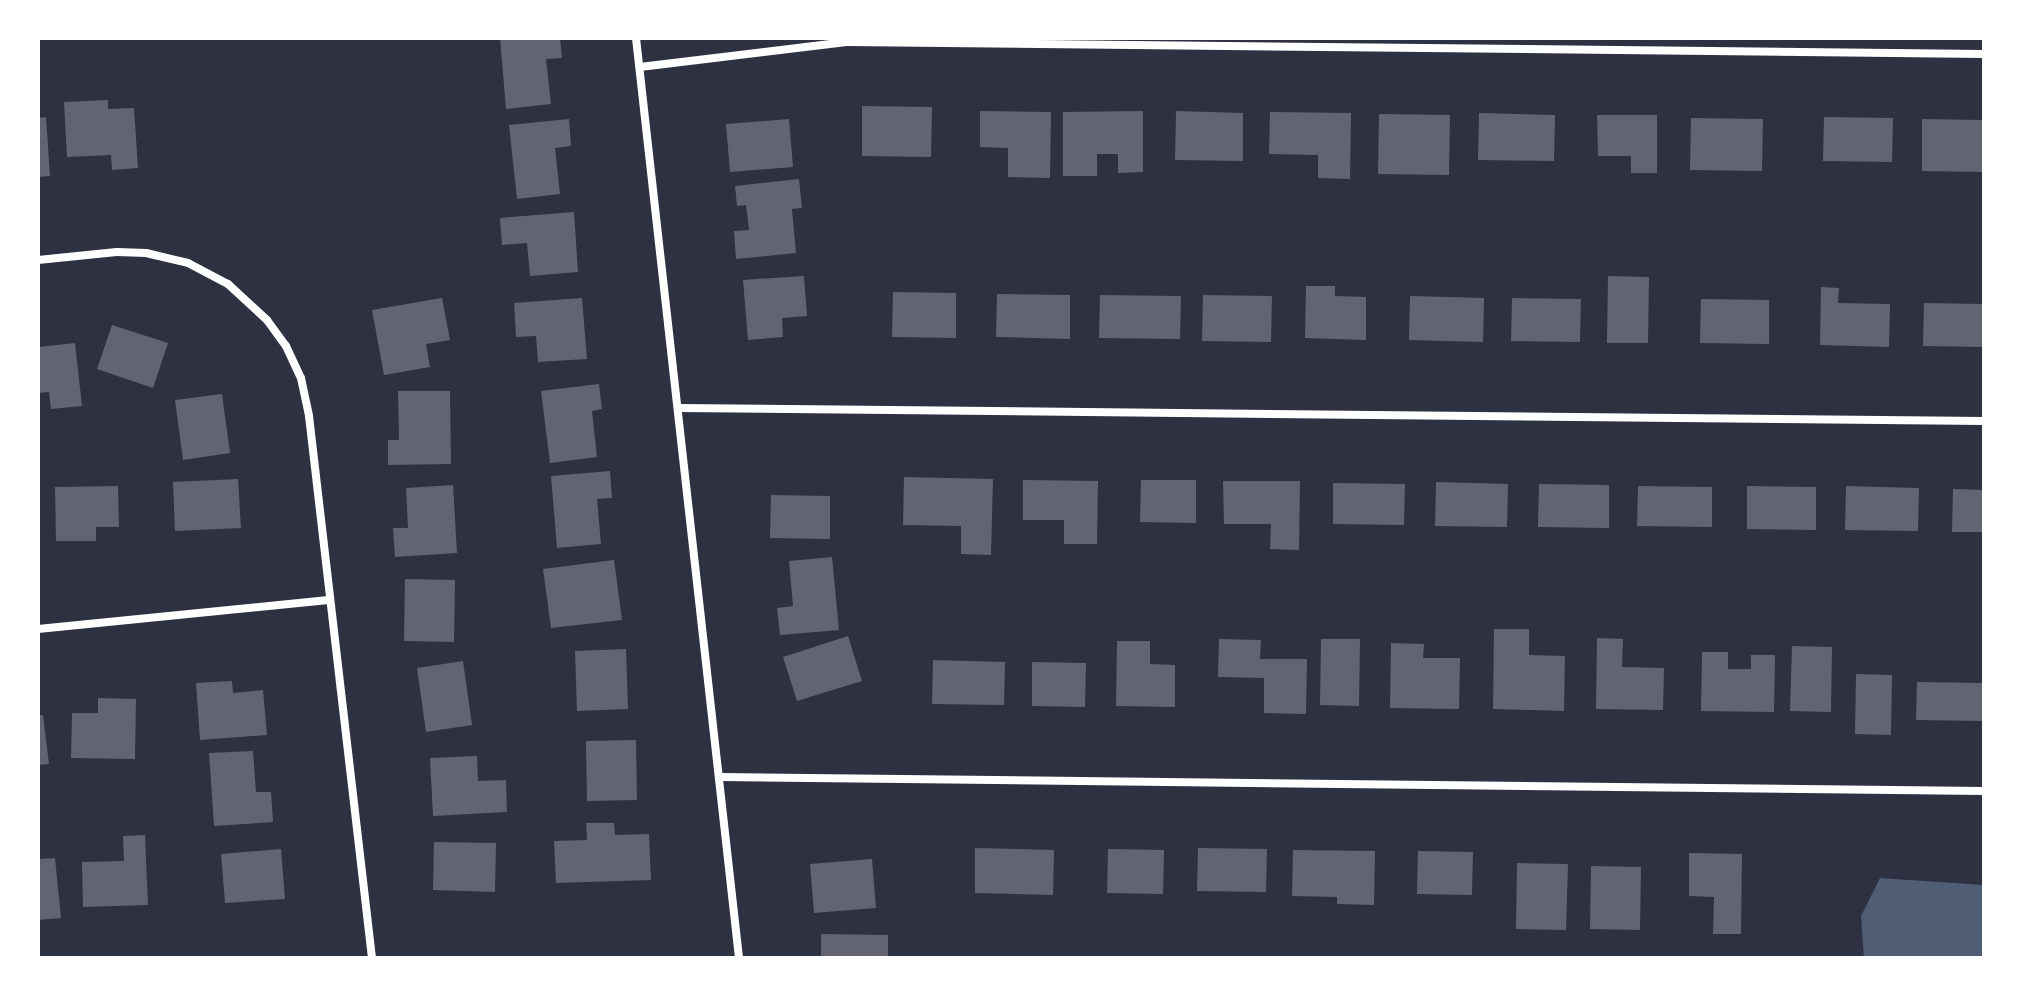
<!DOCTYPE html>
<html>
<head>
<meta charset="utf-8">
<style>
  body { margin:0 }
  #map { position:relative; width:2022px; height:996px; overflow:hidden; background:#2d3142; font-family:Helvetica,sans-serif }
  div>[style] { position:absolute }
  .water>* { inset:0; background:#4f5d75 }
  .building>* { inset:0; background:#626471 }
  .minor>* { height:8px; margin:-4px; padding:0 4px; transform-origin:4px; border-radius:4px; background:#fff }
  span { translate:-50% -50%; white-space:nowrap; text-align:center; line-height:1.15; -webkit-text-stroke:6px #fff; paint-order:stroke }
  .frame { position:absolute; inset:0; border:40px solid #fff; pointer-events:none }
</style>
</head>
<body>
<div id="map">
  <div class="water">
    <i style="clip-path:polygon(1880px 878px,1984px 885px,1984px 958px,1864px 958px,1861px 916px)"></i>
  </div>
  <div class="building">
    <i style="clip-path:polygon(500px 38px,560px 38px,562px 58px,546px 59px,551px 104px,506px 109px)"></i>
    <i style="clip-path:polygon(108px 100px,108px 109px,134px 108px,138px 168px,112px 170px,111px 155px,67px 157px,64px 102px)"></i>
    <i style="clip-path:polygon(862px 106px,932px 107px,931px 157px,862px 156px)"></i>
    <i style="clip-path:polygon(980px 111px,1051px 112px,1050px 178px,1008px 177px,1008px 148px,980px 147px)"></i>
    <i style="clip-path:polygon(1143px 111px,1143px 172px,1118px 173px,1118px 154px,1097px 154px,1097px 176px,1063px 176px,1063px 112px)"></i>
    <i style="clip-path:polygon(1176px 111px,1243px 113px,1243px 161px,1175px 160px)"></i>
    <i style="clip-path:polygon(1270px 112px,1351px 113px,1350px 179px,1318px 178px,1318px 155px,1269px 154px)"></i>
    <i style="clip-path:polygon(1479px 113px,1555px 115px,1554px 161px,1478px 160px)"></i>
    <i style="clip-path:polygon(1379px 114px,1450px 115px,1449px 175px,1378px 174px)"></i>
    <i style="clip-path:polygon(1597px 115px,1657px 115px,1657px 173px,1631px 173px,1631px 156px,1598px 156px)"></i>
    <i style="clip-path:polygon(46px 117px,50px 176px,38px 177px,38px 118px)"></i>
    <i style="clip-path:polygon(1824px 117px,1893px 118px,1892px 162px,1823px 161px)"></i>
    <i style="clip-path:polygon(1691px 118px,1763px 119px,1762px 171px,1690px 170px)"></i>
    <i style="clip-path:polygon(569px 119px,571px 146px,555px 148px,560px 194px,517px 199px,509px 125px)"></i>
    <i style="clip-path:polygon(789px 119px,793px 167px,730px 172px,726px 124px)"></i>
    <i style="clip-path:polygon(1922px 119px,1984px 120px,1984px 172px,1922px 171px)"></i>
    <i style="clip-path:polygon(799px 179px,802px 208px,792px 209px,796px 253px,736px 259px,734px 231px,749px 230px,746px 205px,737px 206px,735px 186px)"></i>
    <i style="clip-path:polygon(574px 212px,578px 272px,530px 276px,527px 243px,502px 245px,500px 218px)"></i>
    <i style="clip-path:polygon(804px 276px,807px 316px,782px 318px,783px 337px,748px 340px,743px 280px)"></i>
    <i style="clip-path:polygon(1608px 276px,1649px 277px,1648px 343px,1607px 343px)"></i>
    <i style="clip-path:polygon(1306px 286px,1335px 286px,1335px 296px,1366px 297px,1366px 340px,1305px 338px)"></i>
    <i style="clip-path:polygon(1821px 287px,1839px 288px,1838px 303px,1890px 304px,1889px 347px,1820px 345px)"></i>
    <i style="clip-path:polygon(893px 292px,956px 293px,956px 338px,892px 337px)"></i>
    <i style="clip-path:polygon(997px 294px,1070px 295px,1070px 339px,996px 337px)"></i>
    <i style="clip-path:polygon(1100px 295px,1181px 296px,1180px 339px,1099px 338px)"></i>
    <i style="clip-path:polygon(1203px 295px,1272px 296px,1271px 342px,1202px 341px)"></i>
    <i style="clip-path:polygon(1410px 296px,1484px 298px,1483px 342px,1409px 340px)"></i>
    <i style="clip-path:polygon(442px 298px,450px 340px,426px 344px,430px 367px,384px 375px,372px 310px)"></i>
    <i style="clip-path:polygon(582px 298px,587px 359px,538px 362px,536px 336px,516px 337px,514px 303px)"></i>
    <i style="clip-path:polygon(1512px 298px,1581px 299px,1580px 342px,1511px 341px)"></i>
    <i style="clip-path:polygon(1701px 299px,1769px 300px,1769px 344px,1700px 343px)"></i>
    <i style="clip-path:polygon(1924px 303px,1984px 304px,1984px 347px,1923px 346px)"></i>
    <i style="clip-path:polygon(112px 325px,168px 343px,153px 388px,97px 369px)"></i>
    <i style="clip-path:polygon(75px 343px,82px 406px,51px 409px,49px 392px,38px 393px,38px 347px)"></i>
    <i style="clip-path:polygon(599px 384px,602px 409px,592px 411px,597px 457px,550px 463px,541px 391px)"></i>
    <i style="clip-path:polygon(398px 391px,450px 391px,451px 464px,388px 465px,388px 440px,399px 440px)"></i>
    <i style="clip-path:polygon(222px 394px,230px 453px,183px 460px,175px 400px)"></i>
    <i style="clip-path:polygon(610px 471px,612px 498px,597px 499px,601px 544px,557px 548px,551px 476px)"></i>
    <i style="clip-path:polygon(904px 477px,993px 479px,991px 555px,961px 554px,961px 526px,903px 525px)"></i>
    <i style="clip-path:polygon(238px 479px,241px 528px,175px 531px,173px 482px)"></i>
    <i style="clip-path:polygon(1023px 480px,1098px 481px,1097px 544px,1064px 544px,1064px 520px,1023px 520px)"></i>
    <i style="clip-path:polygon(1141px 480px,1196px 480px,1196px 523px,1140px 522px)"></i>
    <i style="clip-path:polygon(1223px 481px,1300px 481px,1299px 550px,1270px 549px,1271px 524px,1224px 524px)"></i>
    <i style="clip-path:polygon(1436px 482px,1508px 484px,1507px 527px,1435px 526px)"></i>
    <i style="clip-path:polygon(1333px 483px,1405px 484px,1404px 525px,1333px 524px)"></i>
    <i style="clip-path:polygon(1539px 484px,1609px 485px,1609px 528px,1538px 527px)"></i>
    <i style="clip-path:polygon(453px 485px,457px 553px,395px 557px,393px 528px,408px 528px,406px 488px)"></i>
    <i style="clip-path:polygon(118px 486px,119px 527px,96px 527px,96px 541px,56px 541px,55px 487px)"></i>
    <i style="clip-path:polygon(1638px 486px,1712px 487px,1712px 527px,1637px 526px)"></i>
    <i style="clip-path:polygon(1747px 486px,1816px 487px,1816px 530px,1747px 529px)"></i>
    <i style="clip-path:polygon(1846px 486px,1919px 488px,1918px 531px,1845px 530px)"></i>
    <i style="clip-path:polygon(1953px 489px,1984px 490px,1984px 532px,1952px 532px)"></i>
    <i style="clip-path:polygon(771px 495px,830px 496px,830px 539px,770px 538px)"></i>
    <i style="clip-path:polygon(832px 557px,839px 630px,780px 635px,777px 608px,793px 606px,789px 561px)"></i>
    <i style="clip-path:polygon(614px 560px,622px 620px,551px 628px,543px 569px)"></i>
    <i style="clip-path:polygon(405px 579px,455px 580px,454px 642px,404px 641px)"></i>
    <i style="clip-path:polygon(1494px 629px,1529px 629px,1529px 655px,1565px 656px,1564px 711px,1493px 709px)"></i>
    <i style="clip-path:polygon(848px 636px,862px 681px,797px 701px,783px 657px)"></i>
    <i style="clip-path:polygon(1597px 638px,1623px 639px,1622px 667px,1664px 668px,1663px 710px,1596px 709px)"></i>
    <i style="clip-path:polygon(1219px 639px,1261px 640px,1260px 659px,1307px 659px,1306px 714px,1264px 713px,1264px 678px,1218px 677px)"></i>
    <i style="clip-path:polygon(1321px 639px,1360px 639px,1359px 706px,1320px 705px)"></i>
    <i style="clip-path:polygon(1117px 641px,1150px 641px,1150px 664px,1175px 665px,1175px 707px,1116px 706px)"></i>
    <i style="clip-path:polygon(1391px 643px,1424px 644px,1423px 658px,1460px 658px,1459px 709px,1390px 708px)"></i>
    <i style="clip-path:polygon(1792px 646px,1832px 647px,1831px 712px,1790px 711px)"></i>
    <i style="clip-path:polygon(626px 649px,628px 709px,577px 711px,575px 651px)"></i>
    <i style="clip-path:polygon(1702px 652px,1728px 652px,1728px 669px,1751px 669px,1751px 655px,1775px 655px,1774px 712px,1701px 711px)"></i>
    <i style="clip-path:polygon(933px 660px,1005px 662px,1004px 705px,932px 704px)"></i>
    <i style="clip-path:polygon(463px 661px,472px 725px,426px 732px,417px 668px)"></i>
    <i style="clip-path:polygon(1032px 662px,1086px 663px,1085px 707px,1032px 706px)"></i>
    <i style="clip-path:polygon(1856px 674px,1892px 675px,1891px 735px,1855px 734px)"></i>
    <i style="clip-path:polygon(232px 681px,233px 693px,263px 690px,267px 735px,200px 740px,196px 683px)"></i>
    <i style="clip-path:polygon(1917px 682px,1983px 683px,1982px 721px,1916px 720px)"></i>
    <i style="clip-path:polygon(98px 698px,136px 699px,135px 759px,71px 758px,72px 713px,98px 713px)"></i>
    <i style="clip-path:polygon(38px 715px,43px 715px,49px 764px,38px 765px)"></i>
    <i style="clip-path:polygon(636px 740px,637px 800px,587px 801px,586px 741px)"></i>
    <i style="clip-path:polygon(253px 751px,256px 792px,271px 792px,273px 822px,214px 826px,209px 753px)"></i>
    <i style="clip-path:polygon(477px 756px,478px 781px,506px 780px,507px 812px,433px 816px,430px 758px)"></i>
    <i style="clip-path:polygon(586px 823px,614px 823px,615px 835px,649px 834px,651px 880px,556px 883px,554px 841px,587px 840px)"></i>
    <i style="clip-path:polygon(145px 835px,148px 905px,83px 907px,82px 862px,124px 861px,123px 836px)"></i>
    <i style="clip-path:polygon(434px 842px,496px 843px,495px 892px,433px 890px)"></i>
    <i style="clip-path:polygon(975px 848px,1054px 850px,1053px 895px,975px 893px)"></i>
    <i style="clip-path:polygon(1198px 848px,1267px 849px,1266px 892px,1197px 891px)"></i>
    <i style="clip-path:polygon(281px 849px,285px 899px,225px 903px,221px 854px)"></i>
    <i style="clip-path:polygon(1108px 849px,1164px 850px,1163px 894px,1107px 893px)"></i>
    <i style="clip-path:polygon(1293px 850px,1375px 851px,1374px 905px,1337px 904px,1337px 897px,1292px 896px)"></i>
    <i style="clip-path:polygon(1418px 851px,1473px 852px,1472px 895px,1417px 894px)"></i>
    <i style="clip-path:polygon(1689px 853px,1742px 854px,1741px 934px,1713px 934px,1714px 897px,1689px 896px)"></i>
    <i style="clip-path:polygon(55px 858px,61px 918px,38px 920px,38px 859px)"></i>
    <i style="clip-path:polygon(872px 859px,876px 908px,814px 913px,810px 864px)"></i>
    <i style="clip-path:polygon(1517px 863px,1568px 864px,1566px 930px,1516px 929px)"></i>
    <i style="clip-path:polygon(1591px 866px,1641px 867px,1640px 930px,1590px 929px)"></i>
    <i style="clip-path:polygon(821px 934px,888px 935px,888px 958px,821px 958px)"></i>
  </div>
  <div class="minor">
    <i style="left:636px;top:38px;width:926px;rotate:83.61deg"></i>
    <i style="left:640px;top:67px;width:208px;rotate:-6.9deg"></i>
    <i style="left:846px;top:42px;width:1138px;rotate:0.6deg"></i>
    <i style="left:38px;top:260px;width:79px;rotate:-5.8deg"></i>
    <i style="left:117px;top:252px;width:29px;rotate:2deg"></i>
    <i style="left:146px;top:253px;width:43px;rotate:13.4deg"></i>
    <i style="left:188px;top:263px;width:45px;rotate:27.7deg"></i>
    <i style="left:228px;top:284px;width:53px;rotate:42.7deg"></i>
    <i style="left:267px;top:320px;width:32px;rotate:54deg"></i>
    <i style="left:286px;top:346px;width:35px;rotate:65deg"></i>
    <i style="left:301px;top:378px;width:39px;rotate:78deg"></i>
    <i style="left:309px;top:416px;width:546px;rotate:83.37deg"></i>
    <i style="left:679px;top:408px;width:1305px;rotate:0.57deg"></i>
    <i style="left:38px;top:629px;width:292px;rotate:-5.7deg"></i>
    <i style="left:721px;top:777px;width:1263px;rotate:0.64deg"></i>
  </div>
  <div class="frame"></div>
</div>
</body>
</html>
